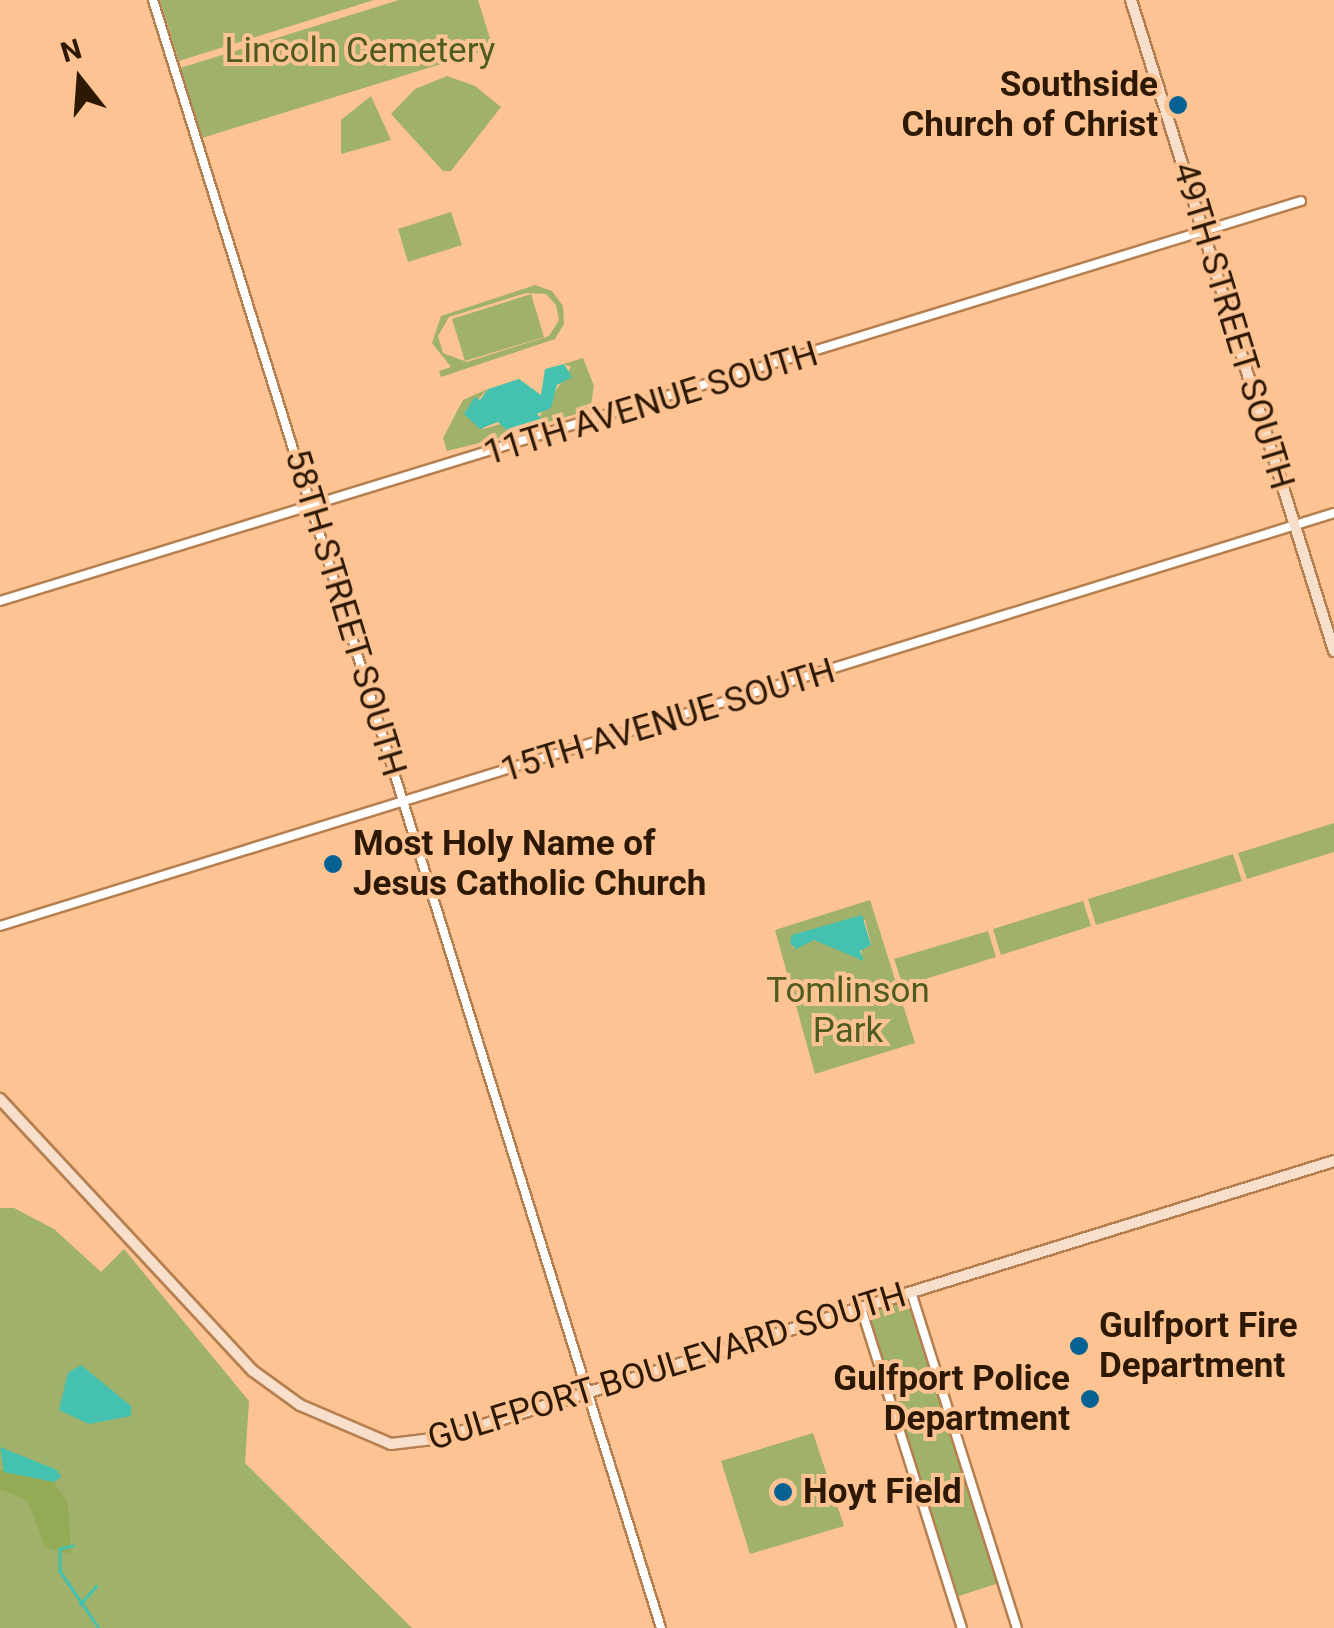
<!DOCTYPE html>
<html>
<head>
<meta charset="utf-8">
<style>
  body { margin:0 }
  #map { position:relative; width:1334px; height:1628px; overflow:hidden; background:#fec392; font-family:Roboto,sans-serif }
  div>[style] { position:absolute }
  .green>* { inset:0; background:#9fb16b }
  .forest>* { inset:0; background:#95aa55 }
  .water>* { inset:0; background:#44c2af }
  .stream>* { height:2.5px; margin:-1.25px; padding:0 1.25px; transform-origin:1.25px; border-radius:1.25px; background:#44c2af }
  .roads { filter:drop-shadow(2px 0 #b67f4f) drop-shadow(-2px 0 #b67f4f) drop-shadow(0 2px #b67f4f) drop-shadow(0 -2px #b67f4f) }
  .minor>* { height:8px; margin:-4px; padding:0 4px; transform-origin:4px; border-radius:4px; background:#fff }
  .major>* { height:10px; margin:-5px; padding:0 5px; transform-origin:5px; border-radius:5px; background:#f7dfcb }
  .dots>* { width:28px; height:28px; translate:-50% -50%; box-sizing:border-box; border:5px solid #fec392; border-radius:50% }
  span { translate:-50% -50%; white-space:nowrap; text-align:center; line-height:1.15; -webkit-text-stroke:8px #fec392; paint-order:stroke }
  .park-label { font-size:35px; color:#4e5c1f }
  .poi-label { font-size:35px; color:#2d1804; font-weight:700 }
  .right { translate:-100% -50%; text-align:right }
  .left { translate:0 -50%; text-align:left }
  .street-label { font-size:35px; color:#2d1804 }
  .north { position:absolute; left:30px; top:30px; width:100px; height:100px; -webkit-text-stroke:8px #fec392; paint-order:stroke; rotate:343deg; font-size:28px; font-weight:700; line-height:40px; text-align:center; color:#2d1804 }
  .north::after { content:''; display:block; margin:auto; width:35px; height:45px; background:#2d1804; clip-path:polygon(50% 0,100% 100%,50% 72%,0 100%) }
</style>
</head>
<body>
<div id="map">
  <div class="green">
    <i style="clip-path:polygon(160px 0,374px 0,179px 61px)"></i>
    <i style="clip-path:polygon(399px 0,478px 0,493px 48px,202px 138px,180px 68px)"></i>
    <i style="clip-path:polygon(447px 76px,475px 86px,501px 107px,451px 171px,443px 171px,391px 114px,415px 89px)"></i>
    <i style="clip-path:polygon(371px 96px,391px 140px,341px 154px,341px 120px)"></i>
    <i style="clip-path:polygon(451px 212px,462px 245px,408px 262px,398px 229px)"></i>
    <i style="clip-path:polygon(evenodd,535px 285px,552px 291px,563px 306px,564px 324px,555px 339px,441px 377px,439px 371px,451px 367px,432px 343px,441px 316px,535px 285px,526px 293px,546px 294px,556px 305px,559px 320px,549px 336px,467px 362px,443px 353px,438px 336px,449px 317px,526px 293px)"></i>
    <i style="clip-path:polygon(531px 294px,544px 337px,465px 361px,452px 319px)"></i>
    <i style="clip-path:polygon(583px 358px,594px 386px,590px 410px,545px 423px,538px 419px,571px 367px,564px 364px)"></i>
    <i style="clip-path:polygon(488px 389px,465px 413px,484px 429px,503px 423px,512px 435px,447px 451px,443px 438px,463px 400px)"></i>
    <i style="clip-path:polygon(1334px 823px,1334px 852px,1247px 879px,1238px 853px)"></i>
    <i style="clip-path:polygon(1233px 854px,1242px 881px,1096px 925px,1088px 899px)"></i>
    <i style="clip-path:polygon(evenodd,870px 900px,915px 1043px,815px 1074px,775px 930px,870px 900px,865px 920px,871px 944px,862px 947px,861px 957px,815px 940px,792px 948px,802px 933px,865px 920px)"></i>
    <i style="clip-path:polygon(1083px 901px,1091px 926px,1001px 955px,993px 929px)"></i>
    <i style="clip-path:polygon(988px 931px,996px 957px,903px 986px,894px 959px)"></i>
    <i style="clip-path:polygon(0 1208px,14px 1208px,54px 1229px,101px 1272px,124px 1249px,249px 1401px,245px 1463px,412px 1628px,0 1628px)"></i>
    <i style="clip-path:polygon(910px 1298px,999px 1583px,956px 1597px,866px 1311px)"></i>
    <i style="clip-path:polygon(813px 1433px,844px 1526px,750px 1554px,721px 1461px)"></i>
  </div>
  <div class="forest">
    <i style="clip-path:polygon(0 1470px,54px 1482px,68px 1503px,71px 1554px,45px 1547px,28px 1501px,0 1489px)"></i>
  </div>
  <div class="water">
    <i style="clip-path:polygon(564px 364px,572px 377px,557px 385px,551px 408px,537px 414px,545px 423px,512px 435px,498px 422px,480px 429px,464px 414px,475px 397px,480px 400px,488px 389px,519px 379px,541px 395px,545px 369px)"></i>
    <i style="clip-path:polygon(862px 915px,871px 945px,860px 951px,864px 961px,814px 940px,796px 949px,790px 943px,792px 935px)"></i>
    <i style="clip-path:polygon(81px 1365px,131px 1406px,131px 1416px,89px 1424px,59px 1410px,68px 1373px)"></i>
    <i style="clip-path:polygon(0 1447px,57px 1470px,61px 1477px,54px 1482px,4px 1472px)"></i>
  </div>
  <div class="stream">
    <i style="left:73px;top:1546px;width:13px;rotate:167deg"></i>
    <i style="left:60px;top:1549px;width:22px;rotate:90deg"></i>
    <i style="left:60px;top:1571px;width:69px;rotate:55.6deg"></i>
    <i style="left:80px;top:1604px;width:24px;rotate:-48deg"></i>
  </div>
  <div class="roads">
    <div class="minor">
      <i style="left:153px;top:0;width:1705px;rotate:72.67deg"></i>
      <i style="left:0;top:601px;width:1361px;rotate:-17.09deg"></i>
      <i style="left:0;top:926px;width:1396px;rotate:-17.2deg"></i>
      <i style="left:911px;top:1292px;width:352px;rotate:72.5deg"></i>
      <i style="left:861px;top:1308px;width:336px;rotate:72.5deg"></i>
    </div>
    <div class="major">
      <i style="left:1131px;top:0;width:682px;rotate:72.68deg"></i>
      <i style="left:0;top:1099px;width:371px;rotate:47.1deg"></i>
      <i style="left:253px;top:1371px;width:58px;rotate:35.9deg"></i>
      <i style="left:300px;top:1405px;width:99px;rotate:23.2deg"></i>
      <i style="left:391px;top:1444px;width:50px;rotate:-6.8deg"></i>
      <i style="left:441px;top:1438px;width:935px;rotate:-17.23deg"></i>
    </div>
  </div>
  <div class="dots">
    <i style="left:1178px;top:105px;background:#066292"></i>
    <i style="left:333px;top:864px;background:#066292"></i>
    <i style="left:1079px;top:1346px;background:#066292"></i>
    <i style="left:1090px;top:1399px;background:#066292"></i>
    <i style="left:783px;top:1492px;background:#066292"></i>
  </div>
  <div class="park-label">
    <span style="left:360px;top:51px">Lincoln Cemetery</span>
    <span style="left:848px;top:1011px">Tomlinson<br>Park</span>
  </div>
  <div class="poi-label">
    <span class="right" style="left:1158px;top:105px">Southside<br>Church of Christ</span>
    <span class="left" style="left:353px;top:864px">Most Holy Name of<br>Jesus Catholic Church</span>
    <span class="left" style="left:1099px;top:1346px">Gulfport Fire<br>Department</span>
    <span class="right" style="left:1070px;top:1399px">Gulfport Police<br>Department</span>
    <span class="left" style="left:803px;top:1492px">Hoyt Field</span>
  </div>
  <div class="street-label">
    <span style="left:1233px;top:326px;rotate:73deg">49TH STREET SOUTH</span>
    <span style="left:651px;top:404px;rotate:-17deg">11TH AVENUE SOUTH</span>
    <span style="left:345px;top:613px;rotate:73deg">58TH STREET SOUTH</span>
    <span style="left:668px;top:721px;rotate:-17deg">15TH AVENUE SOUTH</span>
    <span style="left:667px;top:1367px;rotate:-17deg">GULFPORT BOULEVARD SOUTH</span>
  </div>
  <div class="north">N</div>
</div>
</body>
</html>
